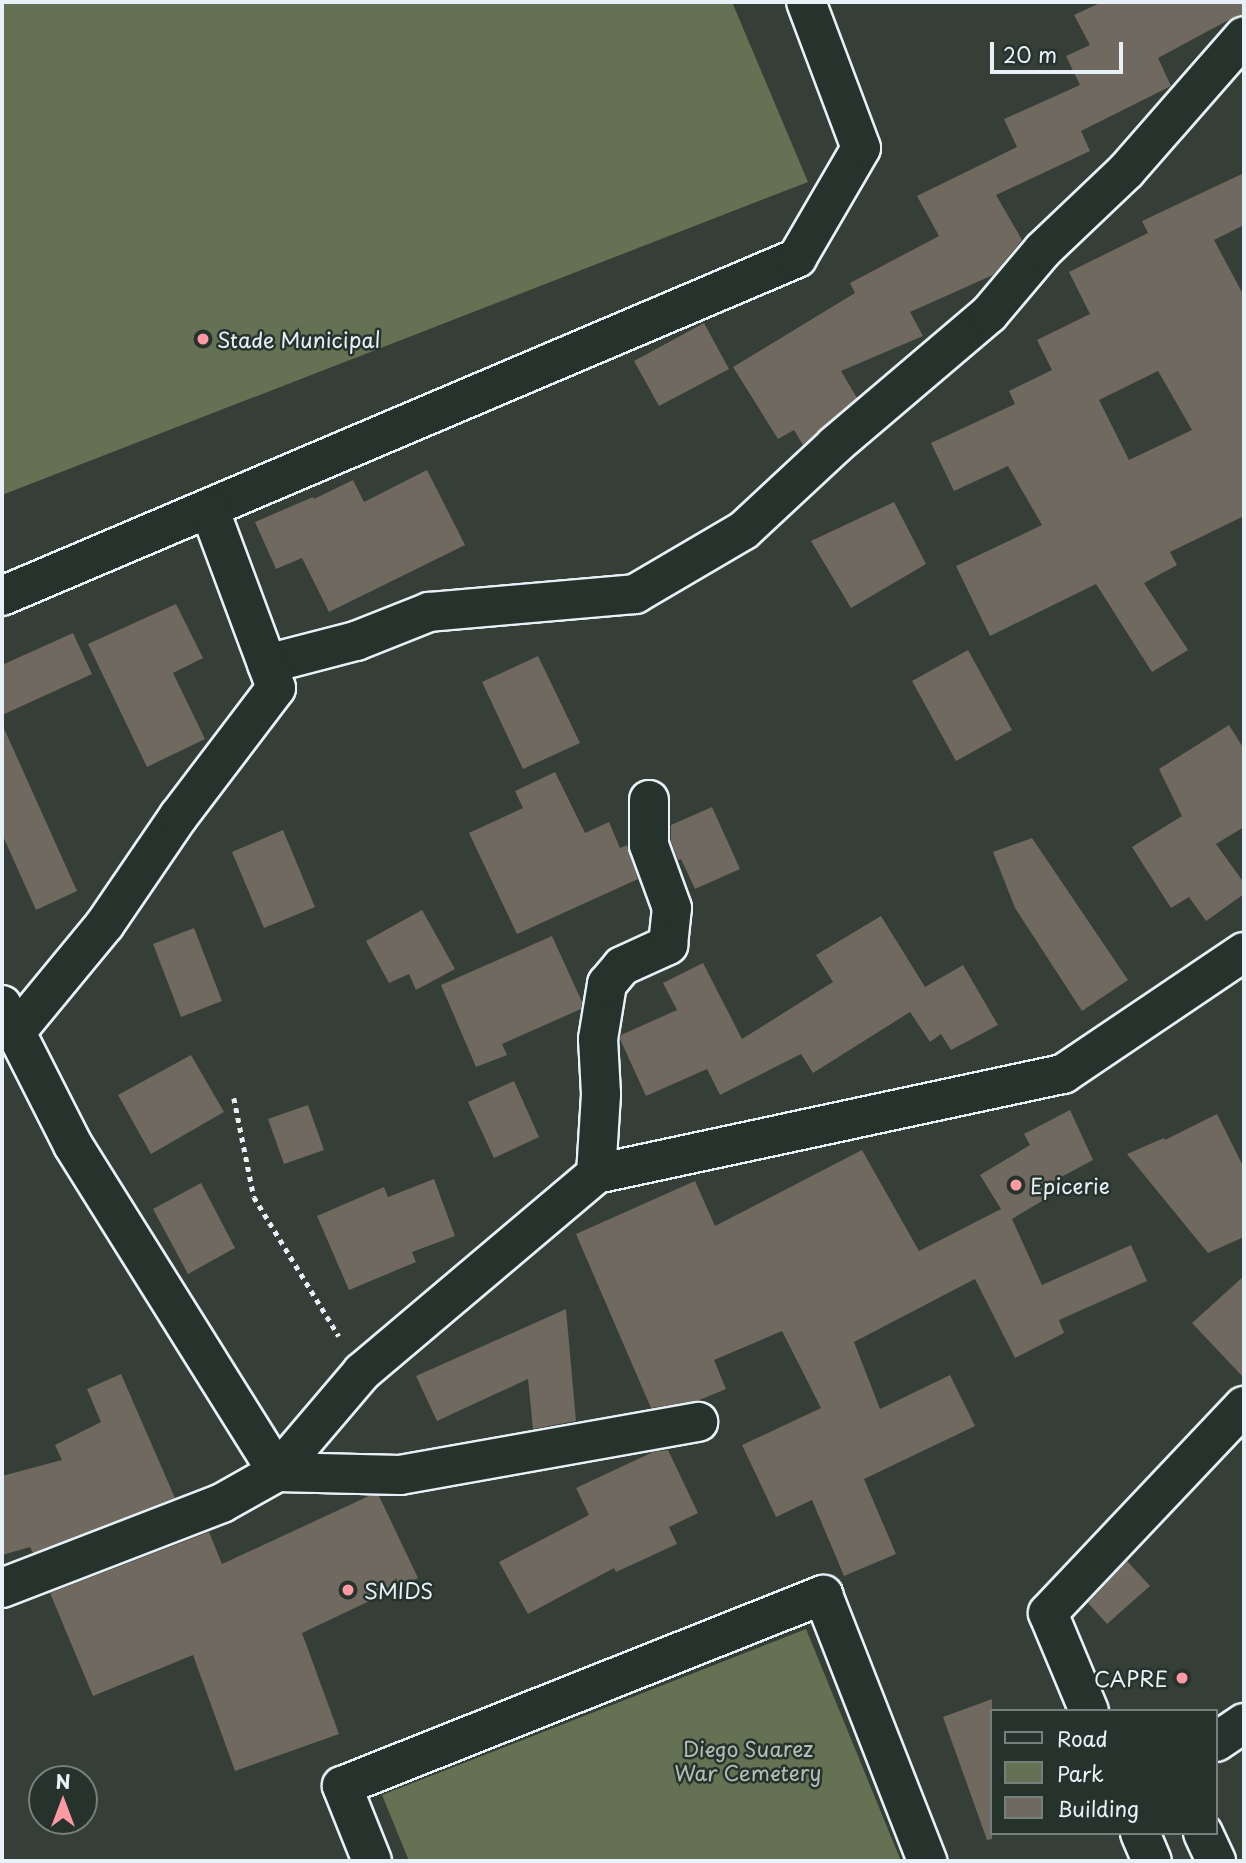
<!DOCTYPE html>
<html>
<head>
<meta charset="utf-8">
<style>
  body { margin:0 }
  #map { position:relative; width:1246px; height:1863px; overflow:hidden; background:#353e37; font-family:"Playpen Sans",sans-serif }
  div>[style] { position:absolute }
  .green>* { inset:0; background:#647152 }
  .building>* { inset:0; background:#70695f }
  .path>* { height:4.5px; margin-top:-2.25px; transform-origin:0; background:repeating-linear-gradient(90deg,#e8f1f8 0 5px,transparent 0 10px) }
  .roads { filter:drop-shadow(2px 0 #e8f1f8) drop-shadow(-2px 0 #e8f1f8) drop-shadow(0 2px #e8f1f8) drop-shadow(0 -2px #e8f1f8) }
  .minor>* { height:38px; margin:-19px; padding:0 19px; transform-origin:19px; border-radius:19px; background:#26332d }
  .dots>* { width:19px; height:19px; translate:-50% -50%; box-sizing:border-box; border:4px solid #26332d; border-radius:50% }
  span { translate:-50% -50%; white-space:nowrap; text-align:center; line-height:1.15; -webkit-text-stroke:5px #26332d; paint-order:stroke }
  .poi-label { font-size:21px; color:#e8f1f8 }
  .left { translate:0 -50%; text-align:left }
  .right { translate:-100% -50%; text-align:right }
  .park-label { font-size:21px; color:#b3beb6 }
  .frame { position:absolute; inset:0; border:4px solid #e8f1f8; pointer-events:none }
  .legend { position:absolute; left:990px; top:1709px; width:228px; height:126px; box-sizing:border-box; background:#26332d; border:2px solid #747f7e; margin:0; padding:9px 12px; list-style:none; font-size:21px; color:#e8f1f8 }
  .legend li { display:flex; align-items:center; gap:14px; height:35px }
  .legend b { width:35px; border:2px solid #747f7e }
  .north { position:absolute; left:28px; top:1765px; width:70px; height:70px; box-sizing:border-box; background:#26332d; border:2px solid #747f7e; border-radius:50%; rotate:0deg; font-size:19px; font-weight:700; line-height:28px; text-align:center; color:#e8f1f8 }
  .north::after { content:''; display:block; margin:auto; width:24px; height:32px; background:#ff9aa2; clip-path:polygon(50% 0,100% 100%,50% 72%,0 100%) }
  .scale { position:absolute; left:990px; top:42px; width:133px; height:32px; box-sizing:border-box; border:4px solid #e8f1f8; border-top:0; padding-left:9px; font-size:21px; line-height:24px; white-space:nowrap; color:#e8f1f8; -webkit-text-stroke:5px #26332d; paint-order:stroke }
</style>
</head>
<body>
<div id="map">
  <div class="green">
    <i style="clip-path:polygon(2px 2px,732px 2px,808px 182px,2px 495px)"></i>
    <i style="clip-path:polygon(806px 1629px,901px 1861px,409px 1861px,382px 1795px)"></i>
  </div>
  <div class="building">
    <i style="clip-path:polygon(1102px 2px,1244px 2px,1244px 15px,1236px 16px,1158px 58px,1171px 86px,1081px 131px,1090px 151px,996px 195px,1022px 240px,993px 275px,910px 312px,923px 336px,841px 371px,857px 398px,803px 445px,794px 430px,778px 439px,733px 367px,855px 293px,850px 283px,939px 236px,917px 196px,1017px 147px,1004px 119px,1080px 85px,1066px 56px,1090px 45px,1074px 15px)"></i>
    <i style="clip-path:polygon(evenodd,1244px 173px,1244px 225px,1214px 240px,1244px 296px,1244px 516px,1170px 552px,1177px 565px,1144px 583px,1188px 650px,1152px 672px,1096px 584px,990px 636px,956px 566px,1042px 525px,1008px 466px,954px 491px,931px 443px,1015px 404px,1009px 391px,1052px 370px,1037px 340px,1090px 314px,1069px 272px,1148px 233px,1142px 221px,1244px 173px,1158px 371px,1192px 430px,1129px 460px,1099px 400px,1158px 371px)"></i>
    <i style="clip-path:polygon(704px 323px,729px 369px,659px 406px,634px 361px)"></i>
    <i style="clip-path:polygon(427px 470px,465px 545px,329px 612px,302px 558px,276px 569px,255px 522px,313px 497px,314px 499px,353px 480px,364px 502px)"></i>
    <i style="clip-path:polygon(894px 502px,926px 564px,851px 608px,811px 541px)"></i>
    <i style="clip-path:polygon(176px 604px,203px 658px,173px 673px,205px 739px,147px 767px,88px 644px)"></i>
    <i style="clip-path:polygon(73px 633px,92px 674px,2px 715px,2px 665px)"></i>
    <i style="clip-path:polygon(968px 650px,1012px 730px,956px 761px,912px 681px)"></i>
    <i style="clip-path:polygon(538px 656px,580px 743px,523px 769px,482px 682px)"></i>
    <i style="clip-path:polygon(2px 724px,77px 891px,36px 910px,2px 834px)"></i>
    <i style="clip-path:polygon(1229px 725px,1244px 749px,1244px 827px,1216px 844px,1244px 883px,1244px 894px,1206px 921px,1189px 897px,1171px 908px,1132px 847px,1182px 816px,1159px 769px)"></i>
    <i style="clip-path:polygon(555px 772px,585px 833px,609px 822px,620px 848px,627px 845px,638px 879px,517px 934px,469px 833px,523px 808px,515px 791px)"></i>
    <i style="clip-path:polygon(712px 807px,740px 869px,695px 889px,681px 859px,678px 860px,671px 841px,671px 825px)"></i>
    <i style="clip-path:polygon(283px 830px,315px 907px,264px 928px,232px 852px)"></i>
    <i style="clip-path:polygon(1032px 838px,1128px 980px,1082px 1011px,1015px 908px,993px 852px)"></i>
    <i style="clip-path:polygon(422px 910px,455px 969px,416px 990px,409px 974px,389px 983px,366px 941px)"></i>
    <i style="clip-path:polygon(881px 916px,925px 987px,963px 965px,998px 1025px,951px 1050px,941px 1034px,930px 1042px,910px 1012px,813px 1073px,801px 1054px,720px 1095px,707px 1069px,646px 1096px,620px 1039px,621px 1035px,677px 1010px,663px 983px,703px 963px,742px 1039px,833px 982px,816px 955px)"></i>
    <i style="clip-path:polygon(194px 928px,222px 1001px,181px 1017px,153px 944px)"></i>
    <i style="clip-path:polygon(552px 936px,582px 1002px,581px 1009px,502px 1044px,507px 1055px,476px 1067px,441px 985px)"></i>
    <i style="clip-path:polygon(191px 1055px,224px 1112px,151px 1154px,118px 1095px)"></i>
    <i style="clip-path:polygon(514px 1081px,539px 1137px,494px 1158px,468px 1102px)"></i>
    <i style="clip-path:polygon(308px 1105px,324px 1150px,284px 1164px,268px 1119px)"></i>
    <i style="clip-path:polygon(1070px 1110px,1093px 1160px,1046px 1185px,1052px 1195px,1012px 1219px,1042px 1285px,1131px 1245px,1147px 1281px,1059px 1320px,1064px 1333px,1015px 1358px,975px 1279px,854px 1342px,880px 1409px,950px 1375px,975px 1426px,864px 1479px,896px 1554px,844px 1576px,812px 1500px,776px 1517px,742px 1445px,821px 1408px,782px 1331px,714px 1360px,726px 1389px,697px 1401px,651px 1408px,576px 1234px,695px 1181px,715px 1226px,862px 1150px,919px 1251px,1001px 1209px,980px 1175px,1030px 1145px,1024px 1134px)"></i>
    <i style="clip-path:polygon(1217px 1114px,1244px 1168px,1244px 1237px,1208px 1253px,1127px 1154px,1164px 1138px,1165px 1140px)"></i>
    <i style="clip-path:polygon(434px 1179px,455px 1236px,412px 1252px,416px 1262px,349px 1290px,317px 1216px,384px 1187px,388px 1197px)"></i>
    <i style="clip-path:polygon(201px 1183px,235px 1248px,188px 1274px,153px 1209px)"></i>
    <i style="clip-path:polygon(1244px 1276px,1244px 1378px,1192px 1323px)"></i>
    <i style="clip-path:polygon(566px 1309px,576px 1421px,533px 1429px,528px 1379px,437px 1421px,416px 1376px)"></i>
    <i style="clip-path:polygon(121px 1374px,175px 1498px,33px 1553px,30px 1547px,2px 1555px,2px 1476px,62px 1460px,55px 1445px,101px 1422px,87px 1389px)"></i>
    <i style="clip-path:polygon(668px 1450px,698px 1513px,669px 1527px,677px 1544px,616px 1572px,614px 1568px,528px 1614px,499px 1562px,589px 1515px,576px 1488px,653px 1452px)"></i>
    <i style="clip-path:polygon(369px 1496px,379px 1496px,418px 1578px,302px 1633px,339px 1734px,235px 1771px,193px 1655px,93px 1696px,50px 1593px,209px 1532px,222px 1564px)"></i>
    <i style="clip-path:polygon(1127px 1561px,1150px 1586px,1107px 1624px,1088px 1603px)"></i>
    <i style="clip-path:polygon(992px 1699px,992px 1839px,987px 1840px,943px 1717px)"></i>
  </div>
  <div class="path">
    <i style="left:234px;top:1098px;width:101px;rotate:78.6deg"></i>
    <i style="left:254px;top:1197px;width:163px;rotate:58.6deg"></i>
  </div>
  <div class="roads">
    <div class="minor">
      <i style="left:2px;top:596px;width:864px;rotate:-23.03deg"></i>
      <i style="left:797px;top:258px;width:127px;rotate:-59.8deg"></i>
      <i style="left:861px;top:148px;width:156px;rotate:-110.6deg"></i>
      <i style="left:267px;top:664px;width:92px;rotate:-14.5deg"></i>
      <i style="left:356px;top:641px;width:79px;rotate:-21.7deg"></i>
      <i style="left:429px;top:612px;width:207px;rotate:-5deg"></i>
      <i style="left:635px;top:594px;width:126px;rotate:-30.4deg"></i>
      <i style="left:744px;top:530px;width:125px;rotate:-43deg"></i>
      <i style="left:835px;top:445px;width:202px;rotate:-40.4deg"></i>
      <i style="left:989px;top:314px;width:84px;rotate:-49.8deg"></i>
      <i style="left:1043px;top:250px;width:115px;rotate:-43.6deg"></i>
      <i style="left:1126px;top:171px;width:179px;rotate:-48.8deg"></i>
      <i style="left:2px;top:1005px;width:157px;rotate:63.1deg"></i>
      <i style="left:73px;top:1145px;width:385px;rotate:58deg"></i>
      <i style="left:277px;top:1472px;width:123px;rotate:1.4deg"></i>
      <i style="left:400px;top:1475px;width:303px;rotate:-10.1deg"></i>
      <i style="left:16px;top:1032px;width:140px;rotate:-50.5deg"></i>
      <i style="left:105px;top:924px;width:130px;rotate:-55.7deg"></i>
      <i style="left:178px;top:817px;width:162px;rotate:-52.8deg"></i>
      <i style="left:276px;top:688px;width:192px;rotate:-110.4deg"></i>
      <i style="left:596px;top:1174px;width:80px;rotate:-86.4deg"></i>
      <i style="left:601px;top:1094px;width:55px;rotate:-93.1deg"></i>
      <i style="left:598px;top:1039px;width:56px;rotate:-80.7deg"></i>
      <i style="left:607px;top:984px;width:23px;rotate:-50deg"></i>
      <i style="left:622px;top:966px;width:51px;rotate:-24.5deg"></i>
      <i style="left:668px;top:945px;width:37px;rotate:-84deg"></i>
      <i style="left:672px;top:908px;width:67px;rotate:-110.1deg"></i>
      <i style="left:649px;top:845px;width:45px;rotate:-90deg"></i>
      <i style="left:2px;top:1588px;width:236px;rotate:-21.1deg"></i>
      <i style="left:222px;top:1503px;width:63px;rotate:-29.4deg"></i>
      <i style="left:277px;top:1472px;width:131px;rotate:-49.6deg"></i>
      <i style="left:362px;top:1372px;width:307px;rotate:-40.2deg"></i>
      <i style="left:596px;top:1174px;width:478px;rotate:-12.1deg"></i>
      <i style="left:1063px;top:1074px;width:218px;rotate:-34deg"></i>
      <i style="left:1089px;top:1711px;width:106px;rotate:-112.7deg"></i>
      <i style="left:1048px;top:1613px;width:285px;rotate:-46.6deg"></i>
      <i style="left:1216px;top:1742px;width:34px;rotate:-34deg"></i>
      <i style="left:1140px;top:1833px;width:30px;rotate:67deg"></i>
      <i style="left:1203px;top:1833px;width:31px;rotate:65deg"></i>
      <i style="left:372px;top:1861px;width:81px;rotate:-111.8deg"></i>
      <i style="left:342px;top:1786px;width:518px;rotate:-21.66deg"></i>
      <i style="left:823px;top:1595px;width:286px;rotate:68.6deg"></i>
    </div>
  </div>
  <div class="dots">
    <i style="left:203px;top:339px;background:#ff9aa2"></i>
    <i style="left:1016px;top:1185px;background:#ff9aa2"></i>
    <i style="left:348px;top:1590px;background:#ff9aa2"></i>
    <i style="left:1182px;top:1678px;background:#ff9aa2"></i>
  </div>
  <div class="poi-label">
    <span class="left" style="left:217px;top:339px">Stade Municipal</span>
    <span class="left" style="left:1030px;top:1185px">Epicerie</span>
    <span class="left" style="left:364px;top:1590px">SMIDS</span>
    <span class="right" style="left:1168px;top:1678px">CAPRE</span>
  </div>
  <div class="park-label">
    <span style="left:748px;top:1760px">Diego Suarez<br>War Cemetery</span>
  </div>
  <div class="frame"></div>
  <ul class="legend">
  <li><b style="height:9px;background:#26332d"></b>Road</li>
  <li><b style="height:19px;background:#647152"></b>Park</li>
  <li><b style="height:19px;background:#70695f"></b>Building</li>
  </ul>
  <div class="north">N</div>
  <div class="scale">20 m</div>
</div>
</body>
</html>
